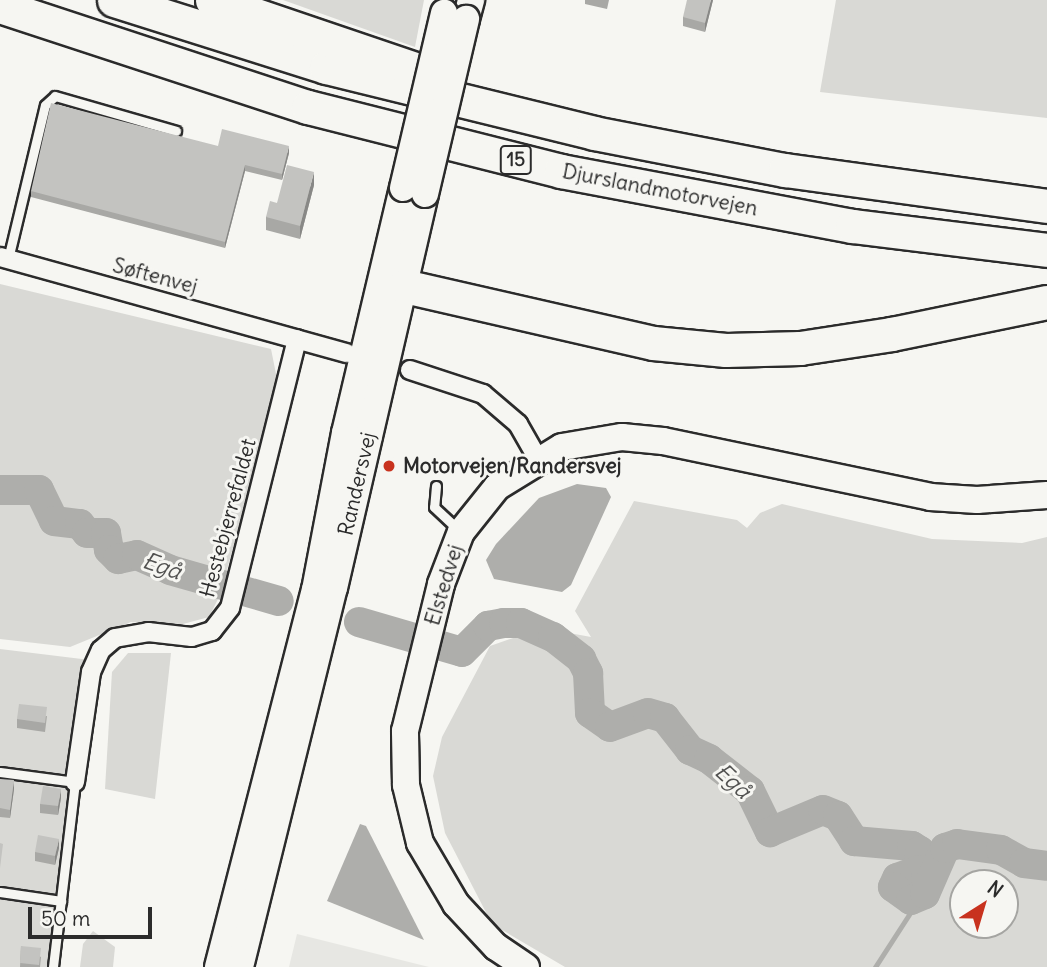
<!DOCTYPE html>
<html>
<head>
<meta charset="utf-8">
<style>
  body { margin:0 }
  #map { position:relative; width:1047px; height:967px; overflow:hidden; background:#f6f6f2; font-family:Delius,sans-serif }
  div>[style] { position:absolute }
  .built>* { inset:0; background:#e7e7e3 }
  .green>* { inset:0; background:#d9d9d5 }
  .water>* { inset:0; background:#aeaeab }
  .stream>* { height:5px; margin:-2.5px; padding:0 2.5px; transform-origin:2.5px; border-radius:2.5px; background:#aeaeab }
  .river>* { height:30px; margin:-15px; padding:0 15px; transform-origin:15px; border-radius:15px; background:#aeaeab }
  .roads { filter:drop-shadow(2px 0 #2b2b2b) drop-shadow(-2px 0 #2b2b2b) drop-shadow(0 2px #2b2b2b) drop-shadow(0 -2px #2b2b2b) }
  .lane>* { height:9px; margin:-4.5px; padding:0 4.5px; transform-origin:4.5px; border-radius:4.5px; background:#f6f6f2 }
  .street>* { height:18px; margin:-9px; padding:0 9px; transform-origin:9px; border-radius:9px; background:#f6f6f2 }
  .secondary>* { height:26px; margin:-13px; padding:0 13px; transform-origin:13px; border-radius:13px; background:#f6f6f2 }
  .highway>* { height:33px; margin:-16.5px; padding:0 16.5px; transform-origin:16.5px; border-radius:16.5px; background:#f6f6f2 }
  .bridges { filter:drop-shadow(2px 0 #2b2b2b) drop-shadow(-2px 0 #2b2b2b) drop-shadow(0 2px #2b2b2b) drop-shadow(0 -2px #2b2b2b) }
  .secondary-bridge>* { height:26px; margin:-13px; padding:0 13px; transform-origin:13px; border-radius:13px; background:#f6f6f2 }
  .wall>* { inset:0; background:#a8a8a5 }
  .shaded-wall>* { inset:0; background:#888886 }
  .building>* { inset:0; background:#c3c3c0 }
  .dots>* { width:19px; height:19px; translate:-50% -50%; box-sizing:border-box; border:4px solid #f6f6f2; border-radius:50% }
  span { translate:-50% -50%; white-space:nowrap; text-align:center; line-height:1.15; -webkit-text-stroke:6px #f6f6f2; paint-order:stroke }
  .shield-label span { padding:2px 5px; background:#f6f6f2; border:2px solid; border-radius:5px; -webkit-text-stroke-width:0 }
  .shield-label { font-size:19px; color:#2b2b2b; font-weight:700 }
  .street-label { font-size:21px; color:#2b2b2b }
  .poi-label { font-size:21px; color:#2b2b2b; font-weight:700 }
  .left { translate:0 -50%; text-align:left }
  .water-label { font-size:23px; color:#525251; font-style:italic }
  .north { position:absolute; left:949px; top:869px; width:70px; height:70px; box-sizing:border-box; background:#f6f6f2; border:2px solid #a5a5a2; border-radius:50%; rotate:37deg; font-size:19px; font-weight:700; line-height:28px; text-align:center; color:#2b2b2b }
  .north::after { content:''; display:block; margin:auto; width:24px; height:32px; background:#c8321e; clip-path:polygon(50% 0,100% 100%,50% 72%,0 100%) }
  .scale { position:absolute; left:28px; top:907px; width:124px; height:32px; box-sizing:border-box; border:4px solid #2b2b2b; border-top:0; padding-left:9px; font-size:21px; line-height:24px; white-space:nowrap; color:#2b2b2b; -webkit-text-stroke:5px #f6f6f2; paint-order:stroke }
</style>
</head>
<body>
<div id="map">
  <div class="built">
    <i style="clip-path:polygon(297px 934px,429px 967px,289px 967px)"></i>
  </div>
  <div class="green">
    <i style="clip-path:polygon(283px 0,424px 0,415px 47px)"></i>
    <i style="clip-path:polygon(836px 0,1047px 0,1047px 118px,820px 92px)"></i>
    <i style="clip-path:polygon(0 284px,271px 349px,278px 384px,220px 595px,209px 617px,183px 624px,131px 622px,70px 647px,0 639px)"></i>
    <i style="clip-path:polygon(evenodd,634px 501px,737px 520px,747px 528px,760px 513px,782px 504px,932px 539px,1022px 543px,1047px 537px,1047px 967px,565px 967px,492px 924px,445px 833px,433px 776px,442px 737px,490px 646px,542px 628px,591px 637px,575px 611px,634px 501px,963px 883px,1005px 883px,1005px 925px,963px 925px,963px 883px)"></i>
    <i style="clip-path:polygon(0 649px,90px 660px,52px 967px,0 967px)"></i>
    <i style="clip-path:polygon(128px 653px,171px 653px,155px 799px,105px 789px,112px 672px)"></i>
    <i style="clip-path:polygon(93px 931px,115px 947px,113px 967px,80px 967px,83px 944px)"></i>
  </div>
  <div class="water">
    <i style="clip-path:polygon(577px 484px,606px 488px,611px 497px,571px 585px,562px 592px,494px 579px,486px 560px,496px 544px,539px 498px)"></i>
    <i style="clip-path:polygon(360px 824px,366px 826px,424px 940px,327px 901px)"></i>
  </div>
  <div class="stream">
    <i style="left:875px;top:967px;width:81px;rotate:-57.1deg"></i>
  </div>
  <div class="river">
    <i style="left:0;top:490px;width:39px"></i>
    <i style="left:39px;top:490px;width:34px;rotate:64deg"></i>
    <i style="left:54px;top:521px;width:26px;rotate:7deg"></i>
    <i style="left:80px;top:524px;width:11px;rotate:52deg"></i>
    <i style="left:87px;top:533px;width:19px"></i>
    <i style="left:106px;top:533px;width:17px;rotate:80deg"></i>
    <i style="left:109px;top:550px;width:13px;rotate:45deg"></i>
    <i style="left:118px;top:559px;width:19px;rotate:-12deg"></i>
    <i style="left:137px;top:555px;width:36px;rotate:24deg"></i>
    <i style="left:170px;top:570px;width:113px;rotate:15.9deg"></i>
    <i style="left:359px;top:622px;width:107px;rotate:16.2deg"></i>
    <i style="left:462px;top:652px;width:37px;rotate:-45deg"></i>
    <i style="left:488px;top:626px;width:16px;rotate:-11deg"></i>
    <i style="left:504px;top:623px;width:17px"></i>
    <i style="left:521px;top:623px;width:35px;rotate:24deg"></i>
    <i style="left:553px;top:637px;width:36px;rotate:38deg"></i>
    <i style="left:581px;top:659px;width:16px;rotate:63deg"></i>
    <i style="left:588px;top:673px;width:40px;rotate:87.1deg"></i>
    <i style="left:590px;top:713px;width:24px;rotate:35deg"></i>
    <i style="left:610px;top:727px;width:40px;rotate:-20.2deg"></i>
    <i style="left:648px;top:713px;width:18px;rotate:16deg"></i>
    <i style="left:665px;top:718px;width:41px;rotate:52deg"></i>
    <i style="left:690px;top:750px;width:21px;rotate:25deg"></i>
    <i style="left:709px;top:759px;width:52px;rotate:38deg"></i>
    <i style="left:750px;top:791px;width:46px;rotate:64deg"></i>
    <i style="left:770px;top:832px;width:57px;rotate:-22.5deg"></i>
    <i style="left:823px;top:810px;width:16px;rotate:22deg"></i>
    <i style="left:838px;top:816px;width:30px;rotate:57deg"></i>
    <i style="left:854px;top:841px;width:58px;rotate:4.9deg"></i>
    <i style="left:912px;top:846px;width:9px;rotate:32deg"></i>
    <i style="left:920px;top:851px;width:19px;rotate:93deg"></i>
    <i style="left:919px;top:870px;width:23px;rotate:160deg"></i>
    <i style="left:897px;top:878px;width:10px;rotate:114deg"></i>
    <i style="left:893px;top:887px;width:22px;rotate:36deg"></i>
    <i style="left:911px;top:900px;width:15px;rotate:-23deg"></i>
    <i style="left:925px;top:894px;width:50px;rotate:-66.5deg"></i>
    <i style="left:945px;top:848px;width:13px;rotate:-18deg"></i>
    <i style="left:957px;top:844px;width:44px;rotate:7.8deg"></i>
    <i style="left:1001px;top:850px;width:26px;rotate:29deg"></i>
    <i style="left:1024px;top:863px;width:23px;rotate:7deg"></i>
  </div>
  <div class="roads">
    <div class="lane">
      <i style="left:8px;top:259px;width:158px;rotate:-76.5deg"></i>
      <i style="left:45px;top:105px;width:13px;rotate:-42deg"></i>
      <i style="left:55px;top:96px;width:126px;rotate:16.1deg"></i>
      <i style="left:436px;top:486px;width:21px;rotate:95deg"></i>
      <i style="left:434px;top:507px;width:35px;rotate:43deg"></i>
      <i style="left:0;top:772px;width:76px;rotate:7.6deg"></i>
      <i style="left:75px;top:782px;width:186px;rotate:96.8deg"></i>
      <i style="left:0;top:892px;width:62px;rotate:8.4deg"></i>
    </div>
    <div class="street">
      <i style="left:0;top:257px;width:360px;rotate:15.5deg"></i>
      <i style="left:410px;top:370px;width:77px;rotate:18.2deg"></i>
      <i style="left:483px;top:394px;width:46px;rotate:40.6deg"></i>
      <i style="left:518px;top:424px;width:40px;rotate:60.3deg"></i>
      <i style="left:75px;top:782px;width:111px;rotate:-81.7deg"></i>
      <i style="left:91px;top:672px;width:24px;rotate:-66deg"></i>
      <i style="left:101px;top:650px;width:18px;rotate:-41deg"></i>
      <i style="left:115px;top:638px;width:34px;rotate:-10deg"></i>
      <i style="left:148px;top:632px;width:44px;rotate:6.5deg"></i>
      <i style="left:192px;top:637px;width:21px;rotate:-17deg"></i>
      <i style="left:212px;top:631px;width:29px;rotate:-52deg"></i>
      <i style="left:230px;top:608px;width:277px;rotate:-76deg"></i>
    </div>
    <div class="secondary">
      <i style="left:466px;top:19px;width:20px;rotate:-75deg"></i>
      <i style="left:218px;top:967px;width:389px;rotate:-75.6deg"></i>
      <i style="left:315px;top:590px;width:160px;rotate:-79.2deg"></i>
      <i style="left:345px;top:433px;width:252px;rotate:-76.7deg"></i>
      <i style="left:240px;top:967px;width:390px;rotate:-76.1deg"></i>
      <i style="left:334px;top:588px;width:404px;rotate:-77deg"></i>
      <i style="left:526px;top:967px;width:36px;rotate:-146deg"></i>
      <i style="left:496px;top:947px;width:59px;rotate:-132.9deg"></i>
      <i style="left:456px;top:904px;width:71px;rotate:-120.5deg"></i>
      <i style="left:420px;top:843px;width:60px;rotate:-103.6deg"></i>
      <i style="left:406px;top:785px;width:54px;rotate:-91.1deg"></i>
      <i style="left:405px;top:731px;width:151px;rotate:-76.2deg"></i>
      <i style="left:441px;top:584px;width:56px;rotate:-69deg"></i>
      <i style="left:461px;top:532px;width:58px;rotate:-51.3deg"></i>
      <i style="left:497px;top:487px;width:76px;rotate:-31.6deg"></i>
      <i style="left:562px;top:447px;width:61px;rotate:-9.5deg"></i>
      <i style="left:622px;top:437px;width:41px;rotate:5.6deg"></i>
      <i style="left:663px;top:441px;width:273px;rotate:11.8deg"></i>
      <i style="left:930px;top:497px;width:47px;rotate:3.7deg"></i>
      <i style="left:977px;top:500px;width:70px;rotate:-4.1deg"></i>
    </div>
    <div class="highway">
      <i style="left:114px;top:0;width:222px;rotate:17.5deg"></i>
      <i style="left:326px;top:67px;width:276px;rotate:13.8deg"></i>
      <i style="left:594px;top:133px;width:195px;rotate:11deg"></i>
      <i style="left:785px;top:170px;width:264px;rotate:7.8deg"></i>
      <i style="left:212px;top:0;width:221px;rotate:18.8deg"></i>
      <i style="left:0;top:6px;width:324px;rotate:18.2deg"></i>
      <i style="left:308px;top:107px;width:261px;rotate:14.2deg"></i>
      <i style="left:561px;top:171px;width:296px;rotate:10.7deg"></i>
      <i style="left:852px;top:226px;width:196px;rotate:7deg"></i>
      <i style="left:404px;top:286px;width:255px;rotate:12.9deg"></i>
      <i style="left:653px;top:343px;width:73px;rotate:5.5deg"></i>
      <i style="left:726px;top:350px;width:74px;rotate:-1.5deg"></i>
      <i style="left:800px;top:348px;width:92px;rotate:-8.7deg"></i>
      <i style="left:891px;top:334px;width:159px;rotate:-11.6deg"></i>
    </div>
  </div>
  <div class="bridges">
    <div class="secondary-bridge">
      <i style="left:403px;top:188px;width:180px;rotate:-76.8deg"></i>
      <i style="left:425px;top:194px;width:180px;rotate:-76.8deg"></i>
    </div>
  </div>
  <div class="wall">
    <i style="clip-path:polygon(585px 0,609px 0,607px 9px,585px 4px)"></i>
    <i style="clip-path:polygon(713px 0,705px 32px,683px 26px,683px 17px)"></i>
    <i style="clip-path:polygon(218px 146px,289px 153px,282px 180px,245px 171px,225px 248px,31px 197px,31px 191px)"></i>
    <i style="clip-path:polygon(314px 185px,300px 239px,266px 230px,266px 217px,277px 203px)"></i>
    <i style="clip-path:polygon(47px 716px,45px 732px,17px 728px,17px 719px)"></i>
    <i style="clip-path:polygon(0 779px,14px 789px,10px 818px,0 817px)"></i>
    <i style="clip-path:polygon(61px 798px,58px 815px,40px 813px,40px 804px)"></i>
    <i style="clip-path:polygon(59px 848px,55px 865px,35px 861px,35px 852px)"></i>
    <i style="clip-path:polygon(21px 946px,41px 957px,40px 967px,20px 967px)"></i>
  </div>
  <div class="shaded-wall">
    <i style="clip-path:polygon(711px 0,713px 0,705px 32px,705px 23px)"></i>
    <i style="clip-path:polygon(289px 146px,289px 153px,282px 180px,282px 174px)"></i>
    <i style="clip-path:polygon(245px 165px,245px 171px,225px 248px,225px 242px)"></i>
    <i style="clip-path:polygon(314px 172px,314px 185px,300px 239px,300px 226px)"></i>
    <i style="clip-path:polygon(14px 780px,14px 789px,10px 818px,10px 810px)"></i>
    <i style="clip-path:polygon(61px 789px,61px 798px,58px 815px,58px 806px)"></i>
    <i style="clip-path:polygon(59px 839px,59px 848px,55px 865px,55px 856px)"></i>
  </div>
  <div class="building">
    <i style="clip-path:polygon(687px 0,711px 0,705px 23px,683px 17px)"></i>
    <i style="clip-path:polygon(51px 103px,218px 146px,222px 129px,289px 146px,282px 174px,245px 165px,225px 242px,31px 191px)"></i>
    <i style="clip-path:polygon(287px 165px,314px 172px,300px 226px,266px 217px,270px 201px,277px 203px)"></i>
    <i style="clip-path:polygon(19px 704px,47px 707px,45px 723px,17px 719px)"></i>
    <i style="clip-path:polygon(0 779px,14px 780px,10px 810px,0 808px)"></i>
    <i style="clip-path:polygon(43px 786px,61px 789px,58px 806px,40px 804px)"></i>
    <i style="clip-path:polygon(38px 835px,59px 839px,55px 856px,35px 852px)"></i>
    <i style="clip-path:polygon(0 843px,3px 844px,0 868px)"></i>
    <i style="clip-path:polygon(21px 946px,41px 948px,39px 965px,20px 963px)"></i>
  </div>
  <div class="dots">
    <i style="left:389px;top:466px;background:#c8321e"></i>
  </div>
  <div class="shield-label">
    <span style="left:516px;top:160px">15</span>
  </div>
  <div class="street-label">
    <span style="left:660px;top:190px;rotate:11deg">Djurslandmotorvejen</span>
    <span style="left:155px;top:276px;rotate:15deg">Søftenvej</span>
    <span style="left:357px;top:484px;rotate:-77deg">Randersvej</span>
    <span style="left:228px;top:518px;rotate:-75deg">Hestebjerrefaldet</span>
    <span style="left:444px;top:585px;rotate:-73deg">Elstedvej</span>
  </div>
  <div class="poi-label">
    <span class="left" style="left:403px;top:466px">Motorvejen/Randersvej</span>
  </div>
  <div class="water-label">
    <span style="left:162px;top:566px;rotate:19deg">Egå</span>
    <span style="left:733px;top:781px;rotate:43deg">Egå</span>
  </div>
  <div class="north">N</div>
  <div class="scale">50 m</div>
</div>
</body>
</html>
